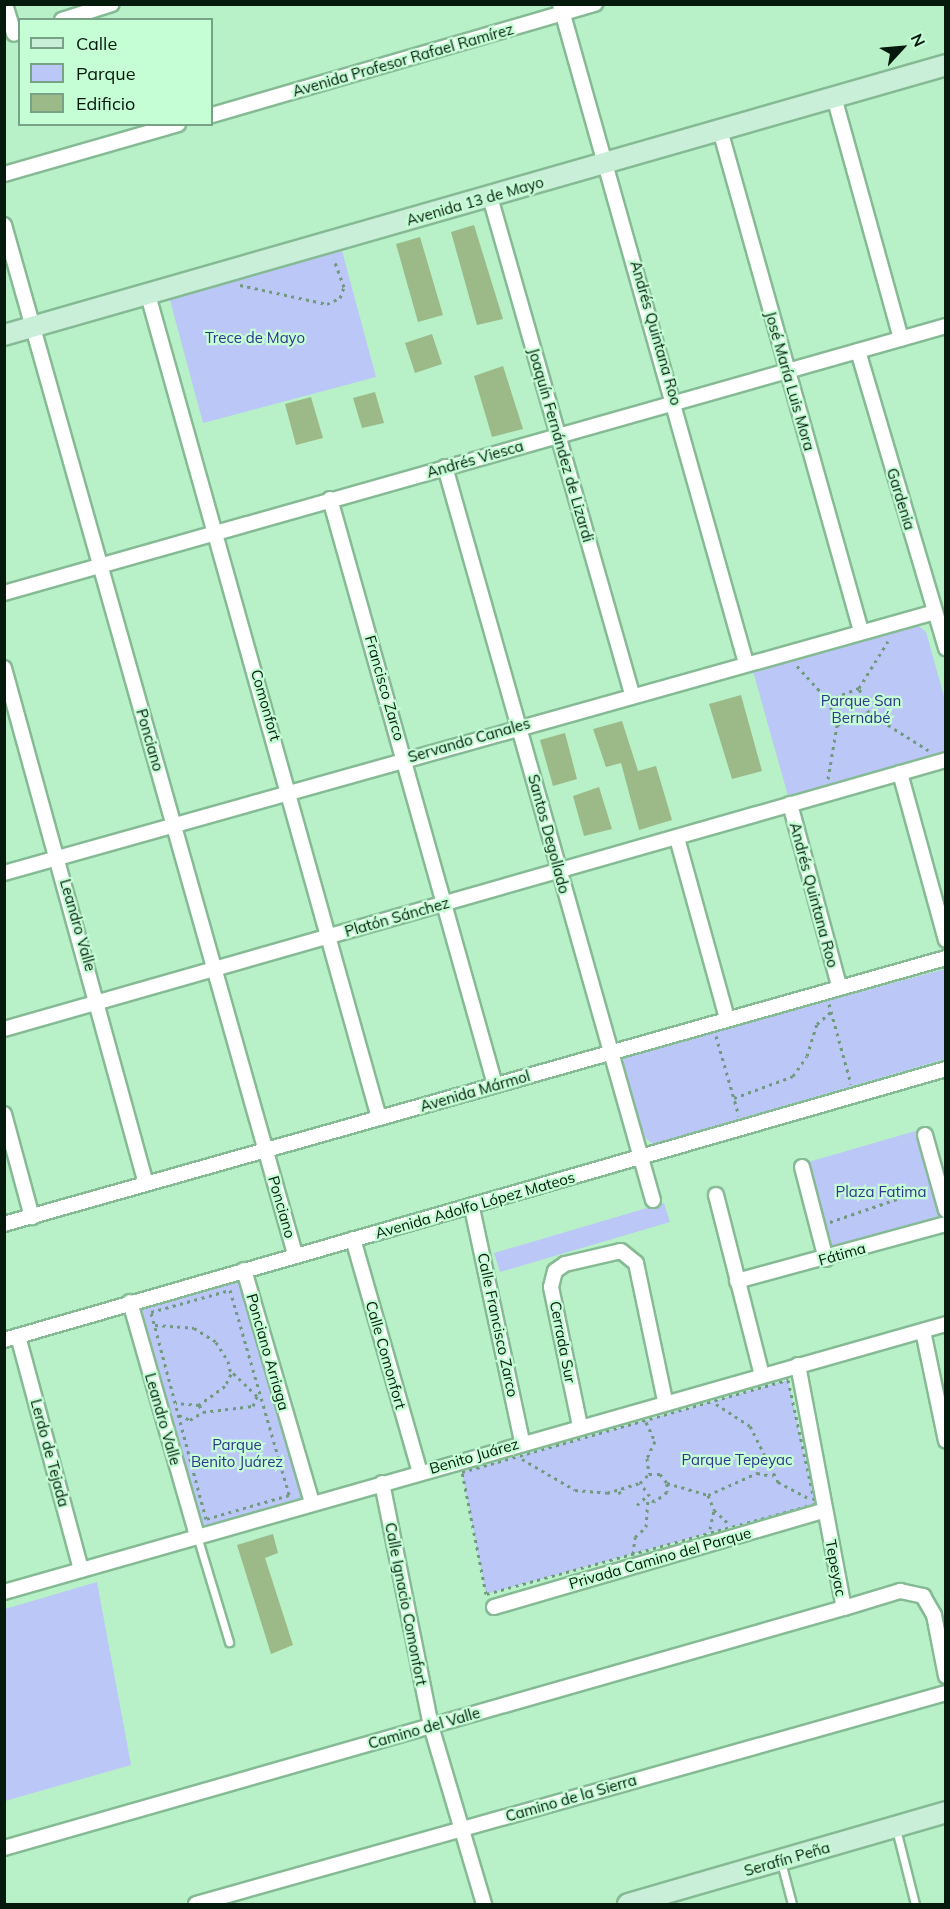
<!DOCTYPE html>
<html>
<head>
<meta charset="utf-8">
<style>
  body { margin:0 }
  #map { position:relative; width:950px; height:1909px; overflow:hidden; background:#b8f0c8; font-family:Mulish,sans-serif }
  div>[style] { position:absolute }
  .green>* { inset:0; background:#bbc7f6 }
  .building>* { inset:0; background:#9bba87 }
  .path>* { height:3px; margin-top:-1.5px; transform-origin:0; background:repeating-linear-gradient(90deg,#709a7d 0 3px,transparent 0 7.5px) }
  .roads { filter:drop-shadow(2px 0 #85ba94) drop-shadow(-2px 0 #85ba94) drop-shadow(0 2px #85ba94) drop-shadow(0 -2px #85ba94) }
  .lane>* { height:7px; margin:-3.5px; padding:0 3.5px; transform-origin:3.5px; border-radius:3.5px; background:#fff }
  .street>* { height:14px; margin:-7px; padding:0 7px; transform-origin:7px; border-radius:7px; background:#fff }
  .secondary>* { height:20px; margin:-10px; padding:0 10px; transform-origin:10px; border-radius:10px; background:#c9efd8 }
  span { translate:-50% -50%; white-space:nowrap; text-align:center; line-height:1.15; -webkit-text-stroke:4.5px #c5fdd5; paint-order:stroke }
  .street-label { font-size:15px; color:#051a0d }
  .park-label { font-size:15px; color:#2e368d }
  .frame { position:absolute; inset:0; border:6px solid #051a0d; pointer-events:none }
  .legend { position:absolute; left:18px; top:18px; width:195px; height:108px; box-sizing:border-box; background:#c5fdd5; border:2px solid #78a285; margin:0; padding:8px 10px; list-style:none; font-size:18px; color:#051a0d }
  .legend li { display:flex; align-items:center; gap:12px; height:30px }
  .legend b { width:30px; border:2px solid #78a285 }
  .north { position:absolute; left:872px; top:18px; width:60px; height:60px; -webkit-text-stroke:4px #c5fdd5; paint-order:stroke; rotate:64deg; font-size:16px; font-weight:700; line-height:24px; text-align:center; color:#051a0d }
  .north::after { content:''; display:block; margin:auto; width:21px; height:27px; background:#051a0d; clip-path:polygon(50% 0,100% 100%,50% 72%,0 100%) }
</style>
</head>
<body>
<div id="map">
  <div class="green">
    <i style="clip-path:polygon(341px 247px,376px 377px,203px 423px,167px 289px)"></i>
    <i style="clip-path:polygon(916px 624px,926px 632px,945px 700px,945px 752px,788px 796px,753px 671px)"></i>
    <i style="clip-path:polygon(945px 969px,945px 1059px,653px 1144px,644px 1137px,622px 1064px,627px 1055px)"></i>
    <i style="clip-path:polygon(919px 1130px,945px 1219px,830px 1256px,805px 1163px)"></i>
    <i style="clip-path:polygon(664px 1203px,670px 1222px,500px 1272px,494px 1253px)"></i>
    <i style="clip-path:polygon(244px 1278px,312px 1503px,200px 1531px,141px 1308px)"></i>
    <i style="clip-path:polygon(788px 1380px,815px 1504px,486px 1594px,462px 1472px)"></i>
    <i style="clip-path:polygon(97px 1582px,131px 1765px,5px 1801px,5px 1609px)"></i>
  </div>
  <div class="building">
    <i style="clip-path:polygon(474px 225px,503px 319px,477px 325px,451px 232px)"></i>
    <i style="clip-path:polygon(420px 237px,443px 315px,418px 322px,396px 244px)"></i>
    <i style="clip-path:polygon(432px 334px,442px 364px,415px 373px,405px 343px)"></i>
    <i style="clip-path:polygon(503px 366px,523px 429px,492px 437px,474px 376px)"></i>
    <i style="clip-path:polygon(375px 392px,384px 423px,362px 428px,353px 398px)"></i>
    <i style="clip-path:polygon(311px 397px,323px 438px,296px 445px,285px 404px)"></i>
    <i style="clip-path:polygon(741px 695px,762px 771px,732px 779px,709px 704px)"></i>
    <i style="clip-path:polygon(622px 721px,638px 771px,656px 766px,672px 820px,639px 830px,621px 763px,606px 767px,593px 729px)"></i>
    <i style="clip-path:polygon(565px 733px,577px 779px,553px 786px,540px 740px)"></i>
    <i style="clip-path:polygon(599px 787px,612px 829px,584px 836px,573px 796px)"></i>
    <i style="clip-path:polygon(273px 1534px,278px 1553px,265px 1558px,293px 1645px,271px 1654px,237px 1545px)"></i>
  </div>
  <div class="path">
    <i style="left:240px;top:285px;width:89px;rotate:12.3deg"></i>
    <i style="left:327px;top:304px;width:14px;rotate:-25deg"></i>
    <i style="left:340px;top:298px;width:12px;rotate:-70deg"></i>
    <i style="left:344px;top:287px;width:30px;rotate:-110deg"></i>
    <i style="left:797px;top:666px;width:46px;rotate:47.6deg"></i>
    <i style="left:828px;top:700px;width:27px;rotate:70deg"></i>
    <i style="left:837px;top:725px;width:34px;rotate:-21deg"></i>
    <i style="left:869px;top:713px;width:27px;rotate:-112deg"></i>
    <i style="left:859px;top:688px;width:33px;rotate:159deg"></i>
    <i style="left:859px;top:688px;width:55px;rotate:-58.3deg"></i>
    <i style="left:869px;top:713px;width:70px;rotate:32.1deg"></i>
    <i style="left:828px;top:779px;width:55px;rotate:-80.5deg"></i>
    <i style="left:829px;top:1004px;width:83px;rotate:74.6deg"></i>
    <i style="left:716px;top:1036px;width:83px;rotate:74deg"></i>
    <i style="left:734px;top:1098px;width:63px;rotate:-20.4deg"></i>
    <i style="left:793px;top:1076px;width:24px;rotate:-55deg"></i>
    <i style="left:807px;top:1056px;width:34px;rotate:-73deg"></i>
    <i style="left:817px;top:1024px;width:18px;rotate:-41deg"></i>
    <i style="left:830px;top:1222px;width:102px;rotate:-19deg"></i>
    <i style="left:230px;top:1290px;width:213px;rotate:73.9deg"></i>
    <i style="left:289px;top:1495px;width:86px;rotate:163.9deg"></i>
    <i style="left:206px;top:1519px;width:214px;rotate:-104.9deg"></i>
    <i style="left:151px;top:1312px;width:82px;rotate:-15.6deg"></i>
    <i style="left:155px;top:1325px;width:39px;rotate:4deg"></i>
    <i style="left:194px;top:1328px;width:26px;rotate:32deg"></i>
    <i style="left:216px;top:1342px;width:22px;rotate:58deg"></i>
    <i style="left:228px;top:1361px;width:13px;rotate:77deg"></i>
    <i style="left:231px;top:1374px;width:13px;rotate:117deg"></i>
    <i style="left:225px;top:1386px;width:32px;rotate:144deg"></i>
    <i style="left:199px;top:1405px;width:23px;rotate:-175deg"></i>
    <i style="left:788px;top:1380px;width:127px;rotate:77.7deg"></i>
    <i style="left:815px;top:1504px;width:341px;rotate:164.7deg"></i>
    <i style="left:486px;top:1594px;width:124px;rotate:-101.1deg"></i>
    <i style="left:462px;top:1472px;width:339px;rotate:-15.8deg"></i>
    <i style="left:716px;top:1404px;width:40px;rotate:32.9deg"></i>
    <i style="left:750px;top:1426px;width:63px;rotate:63.4deg"></i>
    <i style="left:778px;top:1482px;width:36px;rotate:28deg"></i>
    <i style="left:199px;top:1405px;width:8px;rotate:60deg"></i>
    <i style="left:203px;top:1412px;width:50px;rotate:-6.8deg"></i>
    <i style="left:253px;top:1406px;width:11px;rotate:-68deg"></i>
    <i style="left:257px;top:1396px;width:36px;rotate:-136deg"></i>
    <i style="left:179px;top:1415px;width:12px;rotate:24deg"></i>
    <i style="left:190px;top:1420px;width:15px;rotate:-32deg"></i>
    <i style="left:646px;top:1422px;width:21px;rotate:65deg"></i>
    <i style="left:655px;top:1441px;width:19px;rotate:115deg"></i>
    <i style="left:647px;top:1458px;width:16px;rotate:83deg"></i>
    <i style="left:649px;top:1474px;width:11px"></i>
    <i style="left:660px;top:1474px;width:11px;rotate:52deg"></i>
    <i style="left:667px;top:1483px;width:9px;rotate:90deg"></i>
    <i style="left:667px;top:1492px;width:16px;rotate:142deg"></i>
    <i style="left:654px;top:1502px;width:24px;rotate:-126deg"></i>
    <i style="left:640px;top:1483px;width:13px;rotate:-45deg"></i>
    <i style="left:522px;top:1459px;width:61px;rotate:30.3deg"></i>
    <i style="left:575px;top:1490px;width:32px;rotate:5deg"></i>
    <i style="left:607px;top:1493px;width:34px;rotate:-17deg"></i>
    <i style="left:667px;top:1483px;width:43px;rotate:16.3deg"></i>
    <i style="left:708px;top:1495px;width:54px;rotate:-24.2deg"></i>
    <i style="left:757px;top:1473px;width:16px;rotate:11deg"></i>
    <i style="left:619px;top:1491px;width:5px;rotate:68deg"></i>
    <i style="left:708px;top:1495px;width:16px;rotate:68deg"></i>
    <i style="left:714px;top:1510px;width:21px;rotate:43deg"></i>
    <i style="left:637px;top:1505px;width:12px;rotate:-42deg"></i>
    <i style="left:710px;top:1529px;width:19px;rotate:-78deg"></i>
    <i style="left:633px;top:1554px;width:17px;rotate:-83deg"></i>
    <i style="left:635px;top:1537px;width:15px;rotate:-42deg"></i>
    <i style="left:646px;top:1527px;width:27px;rotate:-86deg"></i>
  </div>
  <div class="roads">
    <div class="lane">
      <i style="left:197px;top:1536px;width:111px;rotate:73.2deg"></i>
      <i style="left:896px;top:1829px;width:77px;rotate:75.8deg"></i>
      <i style="left:781px;top:1862px;width:43px;rotate:75.3deg"></i>
    </div>
    <div class="street">
      <i style="left:5px;top:4px;width:31px;rotate:73deg"></i>
      <i style="left:560px;top:4px;width:685px;rotate:74.24deg"></i>
      <i style="left:62px;top:20px;width:52px;rotate:-17.7deg"></i>
      <i style="left:834px;top:97px;width:251px;rotate:74.5deg"></i>
      <i style="left:212px;top:115px;width:399px;rotate:-16.2deg"></i>
      <i style="left:720px;top:130px;width:520px;rotate:74.28deg"></i>
      <i style="left:4px;top:174px;width:181px;rotate:-16deg"></i>
      <i style="left:490px;top:197px;width:517px;rotate:74.05deg"></i>
      <i style="left:4px;top:225px;width:1069px;rotate:74.21deg"></i>
      <i style="left:148px;top:295px;width:855px;rotate:74.32deg"></i>
      <i style="left:858px;top:351px;width:310px;rotate:73.5deg"></i>
      <i style="left:445px;top:467px;width:762px;rotate:74.16deg"></i>
      <i style="left:330px;top:499px;width:609px;rotate:74.27deg"></i>
      <i style="left:4px;top:593px;width:979px;rotate:-15.82deg"></i>
      <i style="left:4px;top:668px;width:535px;rotate:74.61deg"></i>
      <i style="left:900px;top:773px;width:173px;rotate:74.6deg"></i>
      <i style="left:790px;top:804px;width:188px;rotate:74.9deg"></i>
      <i style="left:677px;top:838px;width:187px;rotate:74.5deg"></i>
      <i style="left:4px;top:873px;width:967px;rotate:-15.66deg"></i>
      <i style="left:4px;top:1029px;width:980px;rotate:-15.94deg"></i>
      <i style="left:4px;top:1114px;width:107px;rotate:74.8deg"></i>
      <i style="left:925px;top:1135px;width:78px;rotate:74.4deg"></i>
      <i style="left:802px;top:1167px;width:95px;rotate:75.4deg"></i>
      <i style="left:716px;top:1195px;width:186px;rotate:75.7deg"></i>
      <i style="left:472px;top:1208px;width:239px;rotate:77.9deg"></i>
      <i style="left:4px;top:1224px;width:979px;rotate:-15.77deg"></i>
      <i style="left:353px;top:1239px;width:242px;rotate:74deg"></i>
      <i style="left:244px;top:1270px;width:243px;rotate:73.7deg"></i>
      <i style="left:737px;top:1281px;width:217px;rotate:-15.3deg"></i>
      <i style="left:130px;top:1302px;width:243px;rotate:74deg"></i>
      <i style="left:923px;top:1331px;width:112px;rotate:78.2deg"></i>
      <i style="left:18px;top:1336px;width:242px;rotate:74.9deg"></i>
      <i style="left:4px;top:1340px;width:980px;rotate:-16.05deg"></i>
      <i style="left:798px;top:1365px;width:247px;rotate:79.3deg"></i>
      <i style="left:844px;top:1608px;width:59px;rotate:-16.9deg"></i>
      <i style="left:900px;top:1591px;width:24px;rotate:12deg"></i>
      <i style="left:923px;top:1596px;width:22px;rotate:60deg"></i>
      <i style="left:934px;top:1615px;width:62px;rotate:78.9deg"></i>
      <i style="left:580px;top:1426px;width:142px;rotate:-101.8deg"></i>
      <i style="left:551px;top:1287px;width:16px;rotate:-76deg"></i>
      <i style="left:555px;top:1271px;width:12px;rotate:-35deg"></i>
      <i style="left:565px;top:1264px;width:57px;rotate:-13.1deg"></i>
      <i style="left:621px;top:1251px;width:19px;rotate:39deg"></i>
      <i style="left:636px;top:1263px;width:141px;rotate:78.1deg"></i>
      <i style="left:382px;top:1483px;width:248px;rotate:78.6deg"></i>
      <i style="left:431px;top:1726px;width:186px;rotate:73.4deg"></i>
      <i style="left:4px;top:1592px;width:979px;rotate:-15.88deg"></i>
      <i style="left:494px;top:1607px;width:345px;rotate:-16.3deg"></i>
      <i style="left:4px;top:1848px;width:874px;rotate:-15.95deg"></i>
      <i style="left:196px;top:1904px;width:779px;rotate:-15.71deg"></i>
    </div>
    <div class="secondary">
      <i style="left:4px;top:335px;width:980px;rotate:-15.99deg"></i>
      <i style="left:628px;top:1904px;width:331px;rotate:-16.1deg"></i>
    </div>
  </div>
  <div class="street-label">
    <span style="left:403px;top:60px;rotate:-16deg">Avenida Profesor Rafael Ramírez</span>
    <span style="left:475px;top:201px;rotate:-16deg">Avenida 13 de Mayo</span>
    <span style="left:656px;top:333px;rotate:74deg">Andrés Quintana Roo</span>
    <span style="left:790px;top:381px;rotate:74deg">José María Luis Mora</span>
    <span style="left:561px;top:445px;rotate:74deg">Joaquín Fernández de Lizardi</span>
    <span style="left:475px;top:459px;rotate:-16deg">Andrés Viesca</span>
    <span style="left:901px;top:499px;rotate:73deg">Gardenia</span>
    <span style="left:385px;top:688px;rotate:74deg">Francisco Zarco</span>
    <span style="left:266px;top:705px;rotate:74deg">Comonfort</span>
    <span style="left:150px;top:740px;rotate:74deg">Ponciano</span>
    <span style="left:469px;top:740px;rotate:-16deg">Servando Canales</span>
    <span style="left:549px;top:834px;rotate:75deg">Santos Degollado</span>
    <span style="left:814px;top:895px;rotate:75deg">Andrés Quintana Roo</span>
    <span style="left:397px;top:917px;rotate:-16deg">Platón Sánchez</span>
    <span style="left:78px;top:925px;rotate:74deg">Leandro Valle</span>
    <span style="left:475px;top:1091px;rotate:-16deg">Avenida Mármol</span>
    <span style="left:475px;top:1205px;rotate:-16deg">Avenida Adolfo López Mateos</span>
    <span style="left:282px;top:1207px;rotate:74deg">Ponciano</span>
    <span style="left:842px;top:1254px;rotate:-16deg">Fátima</span>
    <span style="left:498px;top:1325px;rotate:78deg">Calle Francisco Zarco</span>
    <span style="left:563px;top:1342px;rotate:79deg">Cerrada Sur</span>
    <span style="left:268px;top:1352px;rotate:74deg">Ponciano Arriaga</span>
    <span style="left:386px;top:1355px;rotate:74deg">Calle Comonfort</span>
    <span style="left:163px;top:1419px;rotate:74deg">Leandro Valle</span>
    <span style="left:50px;top:1453px;rotate:75deg">Lerdo de Tejada</span>
    <span style="left:474px;top:1456px;rotate:-16deg">Benito Juárez</span>
    <span style="left:660px;top:1558px;rotate:-16deg">Privada Camino del Parque</span>
    <span style="left:836px;top:1568px;rotate:79deg">Tepeyac</span>
    <span style="left:406px;top:1604px;rotate:79deg">Calle Ignacio Comonfort</span>
    <span style="left:424px;top:1728px;rotate:-16deg">Camino del Valle</span>
    <span style="left:571px;top:1798px;rotate:-16deg">Camino de la Sierra</span>
    <span style="left:787px;top:1859px;rotate:-16deg">Serafín Peña</span>
  </div>
  <div class="park-label">
    <span style="left:255px;top:338px">Trece de Mayo</span>
    <span style="left:861px;top:709px">Parque San<br>Bernabé</span>
    <span style="left:881px;top:1192px">Plaza Fatima</span>
    <span style="left:237px;top:1453px">Parque<br>Benito Juárez</span>
    <span style="left:737px;top:1460px">Parque Tepeyac</span>
  </div>
  <div class="frame"></div>
  <ul class="legend">
  <li><b style="height:8px;background:#c9efd8"></b>Calle</li>
  <li><b style="height:16px;background:#bbc7f6"></b>Parque</li>
  <li><b style="height:16px;background:#9bba87"></b>Edificio</li>
  </ul>
  <div class="north">N</div>
</div>
</body>
</html>
